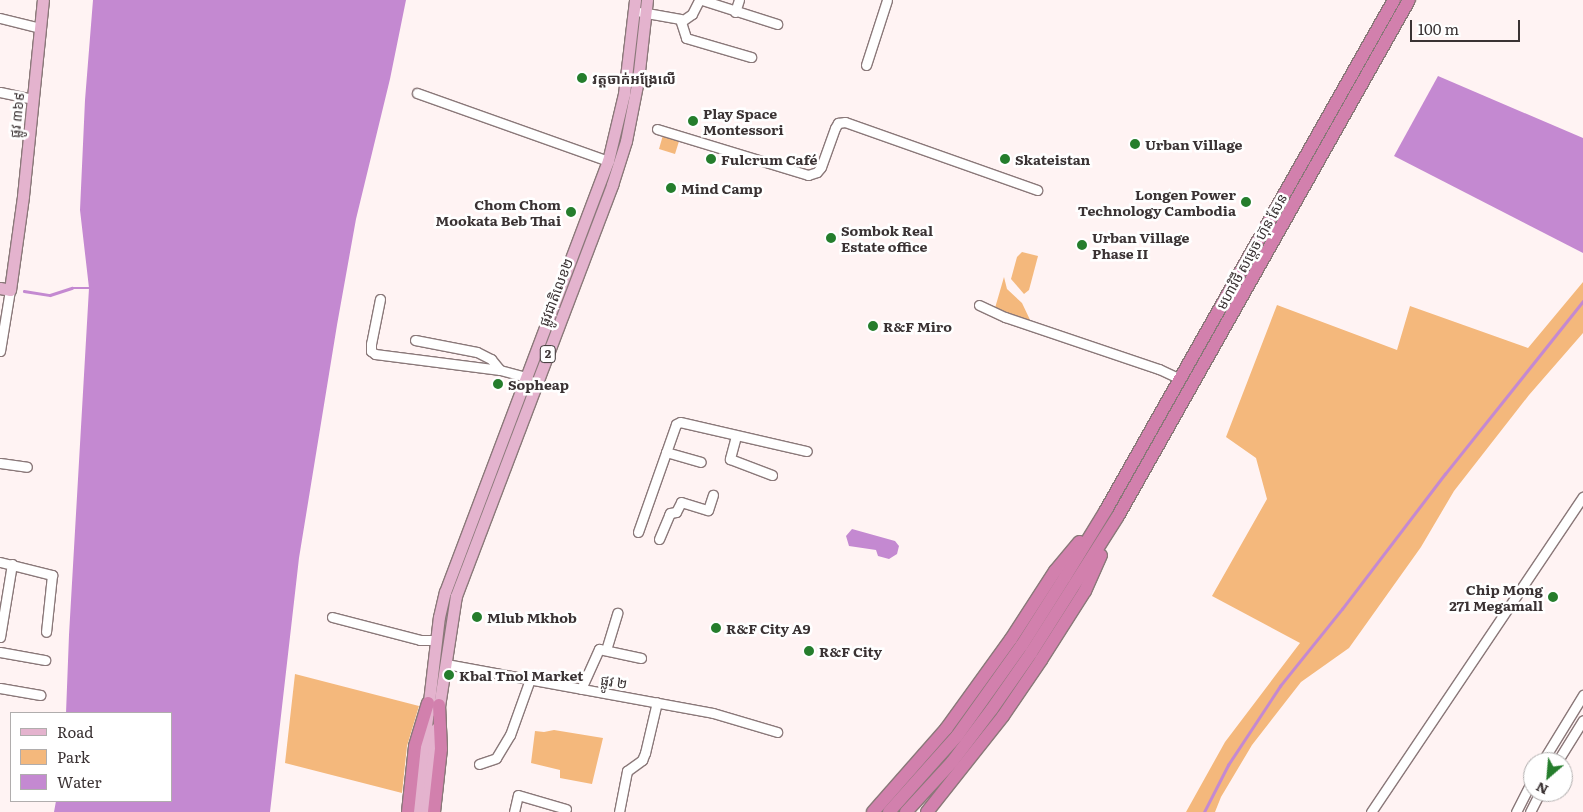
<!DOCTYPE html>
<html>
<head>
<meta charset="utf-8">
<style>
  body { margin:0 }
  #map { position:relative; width:1583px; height:812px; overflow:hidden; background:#fff3f3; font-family:Literata,"Noto Sans Khmer",serif }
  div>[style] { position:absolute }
  .green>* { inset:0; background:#f4b87c }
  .water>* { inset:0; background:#c489d1 }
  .stream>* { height:2.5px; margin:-1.25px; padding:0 1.25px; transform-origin:1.25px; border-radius:1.25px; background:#c489d1 }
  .roads { filter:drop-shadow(1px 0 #8a7879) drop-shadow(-1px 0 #8a7879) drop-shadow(0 1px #8a7879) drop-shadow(0 -1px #8a7879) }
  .minor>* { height:9px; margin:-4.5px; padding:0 4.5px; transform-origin:4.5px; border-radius:4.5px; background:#fff }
  .major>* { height:11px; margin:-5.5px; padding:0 5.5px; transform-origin:5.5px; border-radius:5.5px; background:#e4b3ce }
  .highway>* { height:12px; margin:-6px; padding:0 6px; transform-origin:6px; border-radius:6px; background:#d280ad }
  .dots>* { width:14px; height:14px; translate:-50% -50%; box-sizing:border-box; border:2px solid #fff; border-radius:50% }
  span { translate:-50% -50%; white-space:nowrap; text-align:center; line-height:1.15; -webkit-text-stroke:5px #fff; paint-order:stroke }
  .shield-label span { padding:1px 4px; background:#fff; border:1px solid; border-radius:4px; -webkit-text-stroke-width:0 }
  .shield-label { font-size:12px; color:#3a3233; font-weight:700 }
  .poi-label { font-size:14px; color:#3a3233; font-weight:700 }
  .left { translate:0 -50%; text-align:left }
  .right { translate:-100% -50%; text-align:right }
  .street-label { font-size:14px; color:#3a3233 }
  .legend { position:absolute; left:10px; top:712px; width:162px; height:90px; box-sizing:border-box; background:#fff; border:1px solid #b0adad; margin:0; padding:6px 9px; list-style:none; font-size:15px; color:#3a3233 }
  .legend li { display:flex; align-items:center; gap:10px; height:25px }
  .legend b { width:25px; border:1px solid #b0adad }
  .north { position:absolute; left:1523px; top:752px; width:50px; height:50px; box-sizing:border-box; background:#fff; border:1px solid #b0adad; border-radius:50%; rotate:207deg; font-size:14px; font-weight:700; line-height:20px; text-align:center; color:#3a3233 }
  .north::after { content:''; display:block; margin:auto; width:18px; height:22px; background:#257d2c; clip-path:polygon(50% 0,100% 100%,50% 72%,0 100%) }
  .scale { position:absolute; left:1410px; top:20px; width:110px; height:22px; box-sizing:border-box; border:2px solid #3a3233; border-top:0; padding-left:6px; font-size:15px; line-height:18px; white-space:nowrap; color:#3a3233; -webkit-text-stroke:4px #fff; paint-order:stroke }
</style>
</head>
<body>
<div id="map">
  <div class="green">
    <i style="clip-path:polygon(663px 135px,680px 138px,675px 154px,659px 149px)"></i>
    <i style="clip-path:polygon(1022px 252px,1038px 256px,1029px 290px,1024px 294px,1011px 279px,1017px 257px)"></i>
    <i style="clip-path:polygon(1004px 277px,1007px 289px,1022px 303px,1031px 322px,993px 315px)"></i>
    <i style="clip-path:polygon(1583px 282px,1583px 333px,1529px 395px,1454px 491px,1421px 547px,1349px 648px,1301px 682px,1252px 745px,1221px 797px,1215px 812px,1186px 812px,1225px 742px,1300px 643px,1212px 596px,1267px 499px,1256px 458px,1226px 437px,1277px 305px,1397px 350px,1410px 306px,1528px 348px)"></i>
    <i style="clip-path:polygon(295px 674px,419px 706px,407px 746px,402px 793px,285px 763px)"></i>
    <i style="clip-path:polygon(554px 730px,603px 738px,592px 784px,560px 778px,560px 770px,531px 763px,535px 731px,544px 732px)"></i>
  </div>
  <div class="water">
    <i style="clip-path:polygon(93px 0,406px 0,390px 79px,356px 219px,337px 325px,299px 558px,270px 812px,54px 812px,56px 801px,171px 801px,171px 713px,66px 713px,69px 635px,89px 288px,80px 210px,85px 100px)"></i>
    <i style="clip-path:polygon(1438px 76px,1583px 138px,1583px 253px,1394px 156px)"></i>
    <i style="clip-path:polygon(852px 529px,895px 541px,899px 546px,897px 554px,889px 559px,878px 556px,876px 550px,849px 546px,846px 536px)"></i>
  </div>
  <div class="stream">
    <i style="left:24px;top:291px;width:26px;rotate:9deg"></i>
    <i style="left:50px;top:295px;width:23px;rotate:-18deg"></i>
    <i style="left:72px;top:288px;width:17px"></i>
    <i style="left:1204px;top:812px;width:53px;rotate:-62.9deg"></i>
    <i style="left:1228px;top:765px;width:95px;rotate:-56.6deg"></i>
    <i style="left:1280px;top:686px;width:99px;rotate:-51.2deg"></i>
    <i style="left:1342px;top:609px;width:170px;rotate:-52.7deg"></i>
    <i style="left:1445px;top:474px;width:221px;rotate:-51.4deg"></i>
  </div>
  <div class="roads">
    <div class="minor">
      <i style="left:702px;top:0;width:79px;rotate:17.7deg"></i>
      <i style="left:641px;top:12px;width:40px;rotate:10deg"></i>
      <i style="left:680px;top:19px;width:20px;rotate:72deg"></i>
      <i style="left:686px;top:38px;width:68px;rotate:16.3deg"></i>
      <i style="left:735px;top:12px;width:13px;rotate:-72deg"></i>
      <i style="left:0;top:18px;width:41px;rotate:14deg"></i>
      <i style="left:682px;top:21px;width:12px;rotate:-35deg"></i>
      <i style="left:692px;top:14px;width:16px;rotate:-63deg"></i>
      <i style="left:866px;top:65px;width:68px;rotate:-72.1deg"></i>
      <i style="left:0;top:92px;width:33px;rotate:12deg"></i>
      <i style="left:417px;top:93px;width:203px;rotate:19.6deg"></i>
      <i style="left:657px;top:129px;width:158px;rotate:16.9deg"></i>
      <i style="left:808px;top:175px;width:9px;rotate:-18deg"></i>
      <i style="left:817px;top:172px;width:6px;rotate:-51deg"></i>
      <i style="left:821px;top:167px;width:41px;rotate:-70.3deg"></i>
      <i style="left:835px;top:128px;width:6px;rotate:-59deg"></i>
      <i style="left:838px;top:123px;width:7px;rotate:-8deg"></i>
      <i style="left:845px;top:122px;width:204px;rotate:19.5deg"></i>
      <i style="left:380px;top:299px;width:46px;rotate:101.3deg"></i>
      <i style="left:371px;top:344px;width:7px;rotate:90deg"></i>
      <i style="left:371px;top:351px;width:5px;rotate:37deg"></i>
      <i style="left:375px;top:354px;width:126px;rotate:7.3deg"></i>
      <i style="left:500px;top:370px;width:27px;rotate:15deg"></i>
      <i style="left:979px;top:305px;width:29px;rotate:25deg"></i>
      <i style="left:1005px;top:317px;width:163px;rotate:18.7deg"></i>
      <i style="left:1159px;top:369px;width:23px;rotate:25deg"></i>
      <i style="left:415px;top:340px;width:63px;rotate:11deg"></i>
      <i style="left:477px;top:352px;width:16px;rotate:27deg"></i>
      <i style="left:491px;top:359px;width:14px;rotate:51deg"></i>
      <i style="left:0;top:351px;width:62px;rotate:-80.7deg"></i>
      <i style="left:736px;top:436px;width:24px;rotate:105deg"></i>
      <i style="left:730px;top:459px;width:45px;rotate:20.9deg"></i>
      <i style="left:666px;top:452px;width:36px;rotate:16deg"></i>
      <i style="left:0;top:463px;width:27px;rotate:8deg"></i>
      <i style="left:638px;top:532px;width:114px;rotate:-70.6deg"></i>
      <i style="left:676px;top:424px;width:4px;rotate:-27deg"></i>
      <i style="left:680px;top:422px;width:130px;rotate:12.9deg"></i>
      <i style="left:659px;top:539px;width:26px;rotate:-67deg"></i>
      <i style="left:669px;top:515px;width:2px;rotate:-63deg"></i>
      <i style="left:670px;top:513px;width:6px;rotate:-9deg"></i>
      <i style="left:676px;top:512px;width:11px;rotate:-63deg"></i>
      <i style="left:681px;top:502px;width:28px;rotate:17deg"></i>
      <i style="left:708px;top:510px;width:16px;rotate:-72deg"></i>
      <i style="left:0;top:562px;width:54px;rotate:14deg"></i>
      <i style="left:52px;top:575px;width:57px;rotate:96deg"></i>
      <i style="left:332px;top:617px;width:91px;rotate:14.6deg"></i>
      <i style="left:420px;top:640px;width:17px"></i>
      <i style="left:0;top:637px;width:74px;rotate:-80.7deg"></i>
      <i style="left:606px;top:650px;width:39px;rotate:-73deg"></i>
      <i style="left:0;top:652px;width:46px;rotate:10.1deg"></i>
      <i style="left:446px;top:664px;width:271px;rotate:10.4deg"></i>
      <i style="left:713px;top:713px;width:67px;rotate:16.5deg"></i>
      <i style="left:0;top:688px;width:41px;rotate:9.9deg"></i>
      <i style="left:581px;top:689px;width:44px;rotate:-65.8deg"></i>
      <i style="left:599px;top:649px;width:43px;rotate:12.1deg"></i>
      <i style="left:1542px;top:762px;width:79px;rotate:-58.5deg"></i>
      <i style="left:1557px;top:762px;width:49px;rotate:-58.2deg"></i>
      <i style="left:479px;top:764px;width:18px;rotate:-19deg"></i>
      <i style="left:496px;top:758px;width:27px;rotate:-59deg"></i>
      <i style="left:510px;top:735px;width:59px;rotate:-70.3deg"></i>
      <i style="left:514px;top:812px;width:17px;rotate:-77deg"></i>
      <i style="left:518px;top:795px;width:50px;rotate:16.3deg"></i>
      <i style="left:619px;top:812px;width:42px;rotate:-79deg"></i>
      <i style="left:627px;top:771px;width:19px;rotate:-36deg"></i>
      <i style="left:642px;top:760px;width:8px;rotate:-67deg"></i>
      <i style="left:645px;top:753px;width:52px;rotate:-76.8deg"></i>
      <i style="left:1371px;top:812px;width:380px;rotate:-56.1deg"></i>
      <i style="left:1516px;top:812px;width:37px;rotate:-63deg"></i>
      <i style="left:1530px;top:812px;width:22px;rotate:-63deg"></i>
    </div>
    <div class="major">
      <i style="left:0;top:288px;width:10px;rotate:11deg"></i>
      <i style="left:10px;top:290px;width:95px;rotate:-82.1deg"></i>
      <i style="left:23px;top:196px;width:197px;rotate:-84.2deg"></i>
      <i style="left:438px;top:713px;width:118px;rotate:-81.3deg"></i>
      <i style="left:456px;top:596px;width:440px;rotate:-69.2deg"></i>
      <i style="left:612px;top:185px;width:46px;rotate:-72.3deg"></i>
      <i style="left:626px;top:141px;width:62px;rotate:-78.9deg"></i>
      <i style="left:638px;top:80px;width:81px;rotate:-83.6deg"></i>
      <i style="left:416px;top:812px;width:196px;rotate:-83.3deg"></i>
      <i style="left:439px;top:617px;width:26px;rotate:-77deg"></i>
      <i style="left:445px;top:592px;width:461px;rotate:-69.3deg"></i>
      <i style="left:608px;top:161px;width:69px;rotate:-76.6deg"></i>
      <i style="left:624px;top:94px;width:95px;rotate:-83.3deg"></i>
      <i style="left:426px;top:812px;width:84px;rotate:-83.1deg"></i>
    </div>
    <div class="highway">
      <i style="left:408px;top:812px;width:66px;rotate:-83.9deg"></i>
      <i style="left:415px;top:746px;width:45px;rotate:-73.2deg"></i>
      <i style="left:434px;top:812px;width:63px;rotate:-83.7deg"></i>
      <i style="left:441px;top:749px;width:44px;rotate:-92.6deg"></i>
      <i style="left:873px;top:812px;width:111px;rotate:-48.7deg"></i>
      <i style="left:946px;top:729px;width:111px;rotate:-54.2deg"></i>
      <i style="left:1011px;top:639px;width:81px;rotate:-57.1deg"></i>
      <i style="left:1055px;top:571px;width:38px;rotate:-50deg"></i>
      <i style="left:889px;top:812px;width:102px;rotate:-48.2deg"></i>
      <i style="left:957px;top:736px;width:112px;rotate:-54.5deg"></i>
      <i style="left:1022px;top:645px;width:80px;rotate:-57.7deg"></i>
      <i style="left:1065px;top:577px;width:79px;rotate:-58.5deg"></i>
      <i style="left:1106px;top:510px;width:586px;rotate:-60.55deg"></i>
      <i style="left:906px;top:812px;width:68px;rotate:-47.4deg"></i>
      <i style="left:952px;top:762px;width:66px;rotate:-53deg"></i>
      <i style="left:992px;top:709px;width:68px;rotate:-55.1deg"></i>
      <i style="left:1031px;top:653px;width:162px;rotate:-57.6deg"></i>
      <i style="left:1118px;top:516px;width:592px;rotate:-60.58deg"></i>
      <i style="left:927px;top:812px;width:122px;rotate:-51.6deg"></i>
      <i style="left:1003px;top:716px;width:68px;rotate:-55.8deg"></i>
      <i style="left:1041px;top:660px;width:82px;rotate:-57.5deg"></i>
      <i style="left:1085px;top:591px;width:39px;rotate:-66deg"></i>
    </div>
  </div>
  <div class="dots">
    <i style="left:582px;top:78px;background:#257d2c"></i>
    <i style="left:693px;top:121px;background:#257d2c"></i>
    <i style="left:1135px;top:144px;background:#257d2c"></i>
    <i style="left:711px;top:159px;background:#257d2c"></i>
    <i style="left:1005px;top:159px;background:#257d2c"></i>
    <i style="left:671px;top:188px;background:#257d2c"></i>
    <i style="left:1246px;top:202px;background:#257d2c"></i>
    <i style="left:571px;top:212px;background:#257d2c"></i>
    <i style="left:831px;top:238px;background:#257d2c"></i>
    <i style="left:1082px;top:245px;background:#257d2c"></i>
    <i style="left:873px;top:326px;background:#257d2c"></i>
    <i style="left:498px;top:384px;background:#257d2c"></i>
    <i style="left:1553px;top:597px;background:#257d2c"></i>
    <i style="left:477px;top:617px;background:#257d2c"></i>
    <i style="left:716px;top:628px;background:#257d2c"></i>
    <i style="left:809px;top:651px;background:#257d2c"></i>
    <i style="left:449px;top:675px;background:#257d2c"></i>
  </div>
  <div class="shield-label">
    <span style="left:548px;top:354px">2</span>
  </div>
  <div class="poi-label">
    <span class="left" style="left:592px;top:78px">វត្តចាក់អង្រែលើ</span>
    <span class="left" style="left:703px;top:121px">Play Space<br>Montessori</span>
    <span class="left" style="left:1145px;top:144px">Urban Village</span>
    <span class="left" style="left:721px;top:159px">Fulcrum Café</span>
    <span class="left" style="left:1015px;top:159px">Skateistan</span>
    <span class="left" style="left:681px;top:188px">Mind Camp</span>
    <span class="right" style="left:1236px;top:202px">Longen Power<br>Technology Cambodia</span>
    <span class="right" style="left:561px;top:212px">Chom Chom<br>Mookata Beb Thai</span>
    <span class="left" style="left:841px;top:238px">Sombok Real<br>Estate office</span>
    <span class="left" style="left:1092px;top:245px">Urban Village<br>Phase II</span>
    <span class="left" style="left:883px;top:326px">R&amp;F Miro</span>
    <span class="left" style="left:508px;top:384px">Sopheap</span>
    <span class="right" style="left:1543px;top:597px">Chip Mong<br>271 Megamall</span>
    <span class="left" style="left:487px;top:617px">Mlub Mkhob</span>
    <span class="left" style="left:726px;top:628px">R&amp;F City A9</span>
    <span class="left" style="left:819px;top:651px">R&amp;F City</span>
    <span class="left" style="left:459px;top:675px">Kbal Tnol Market</span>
  </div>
  <div class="street-label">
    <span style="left:16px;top:115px;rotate:-84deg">ផ្លូវ ៣៦៩</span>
    <span style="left:1251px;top:251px;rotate:-61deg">មហាវិថី សម្តេច ហ៊ុន សែន</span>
    <span style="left:555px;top:292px;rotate:-69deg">ផ្លូវជាតិលេខ២</span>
    <span style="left:614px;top:681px;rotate:9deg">ផ្លូវ ២</span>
  </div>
  <ul class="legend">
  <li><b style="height:6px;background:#e4b3ce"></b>Road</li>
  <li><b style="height:14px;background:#f4b87c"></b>Park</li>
  <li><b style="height:14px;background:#c489d1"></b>Water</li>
  </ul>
  <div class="north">N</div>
  <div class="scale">100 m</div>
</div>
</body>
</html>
